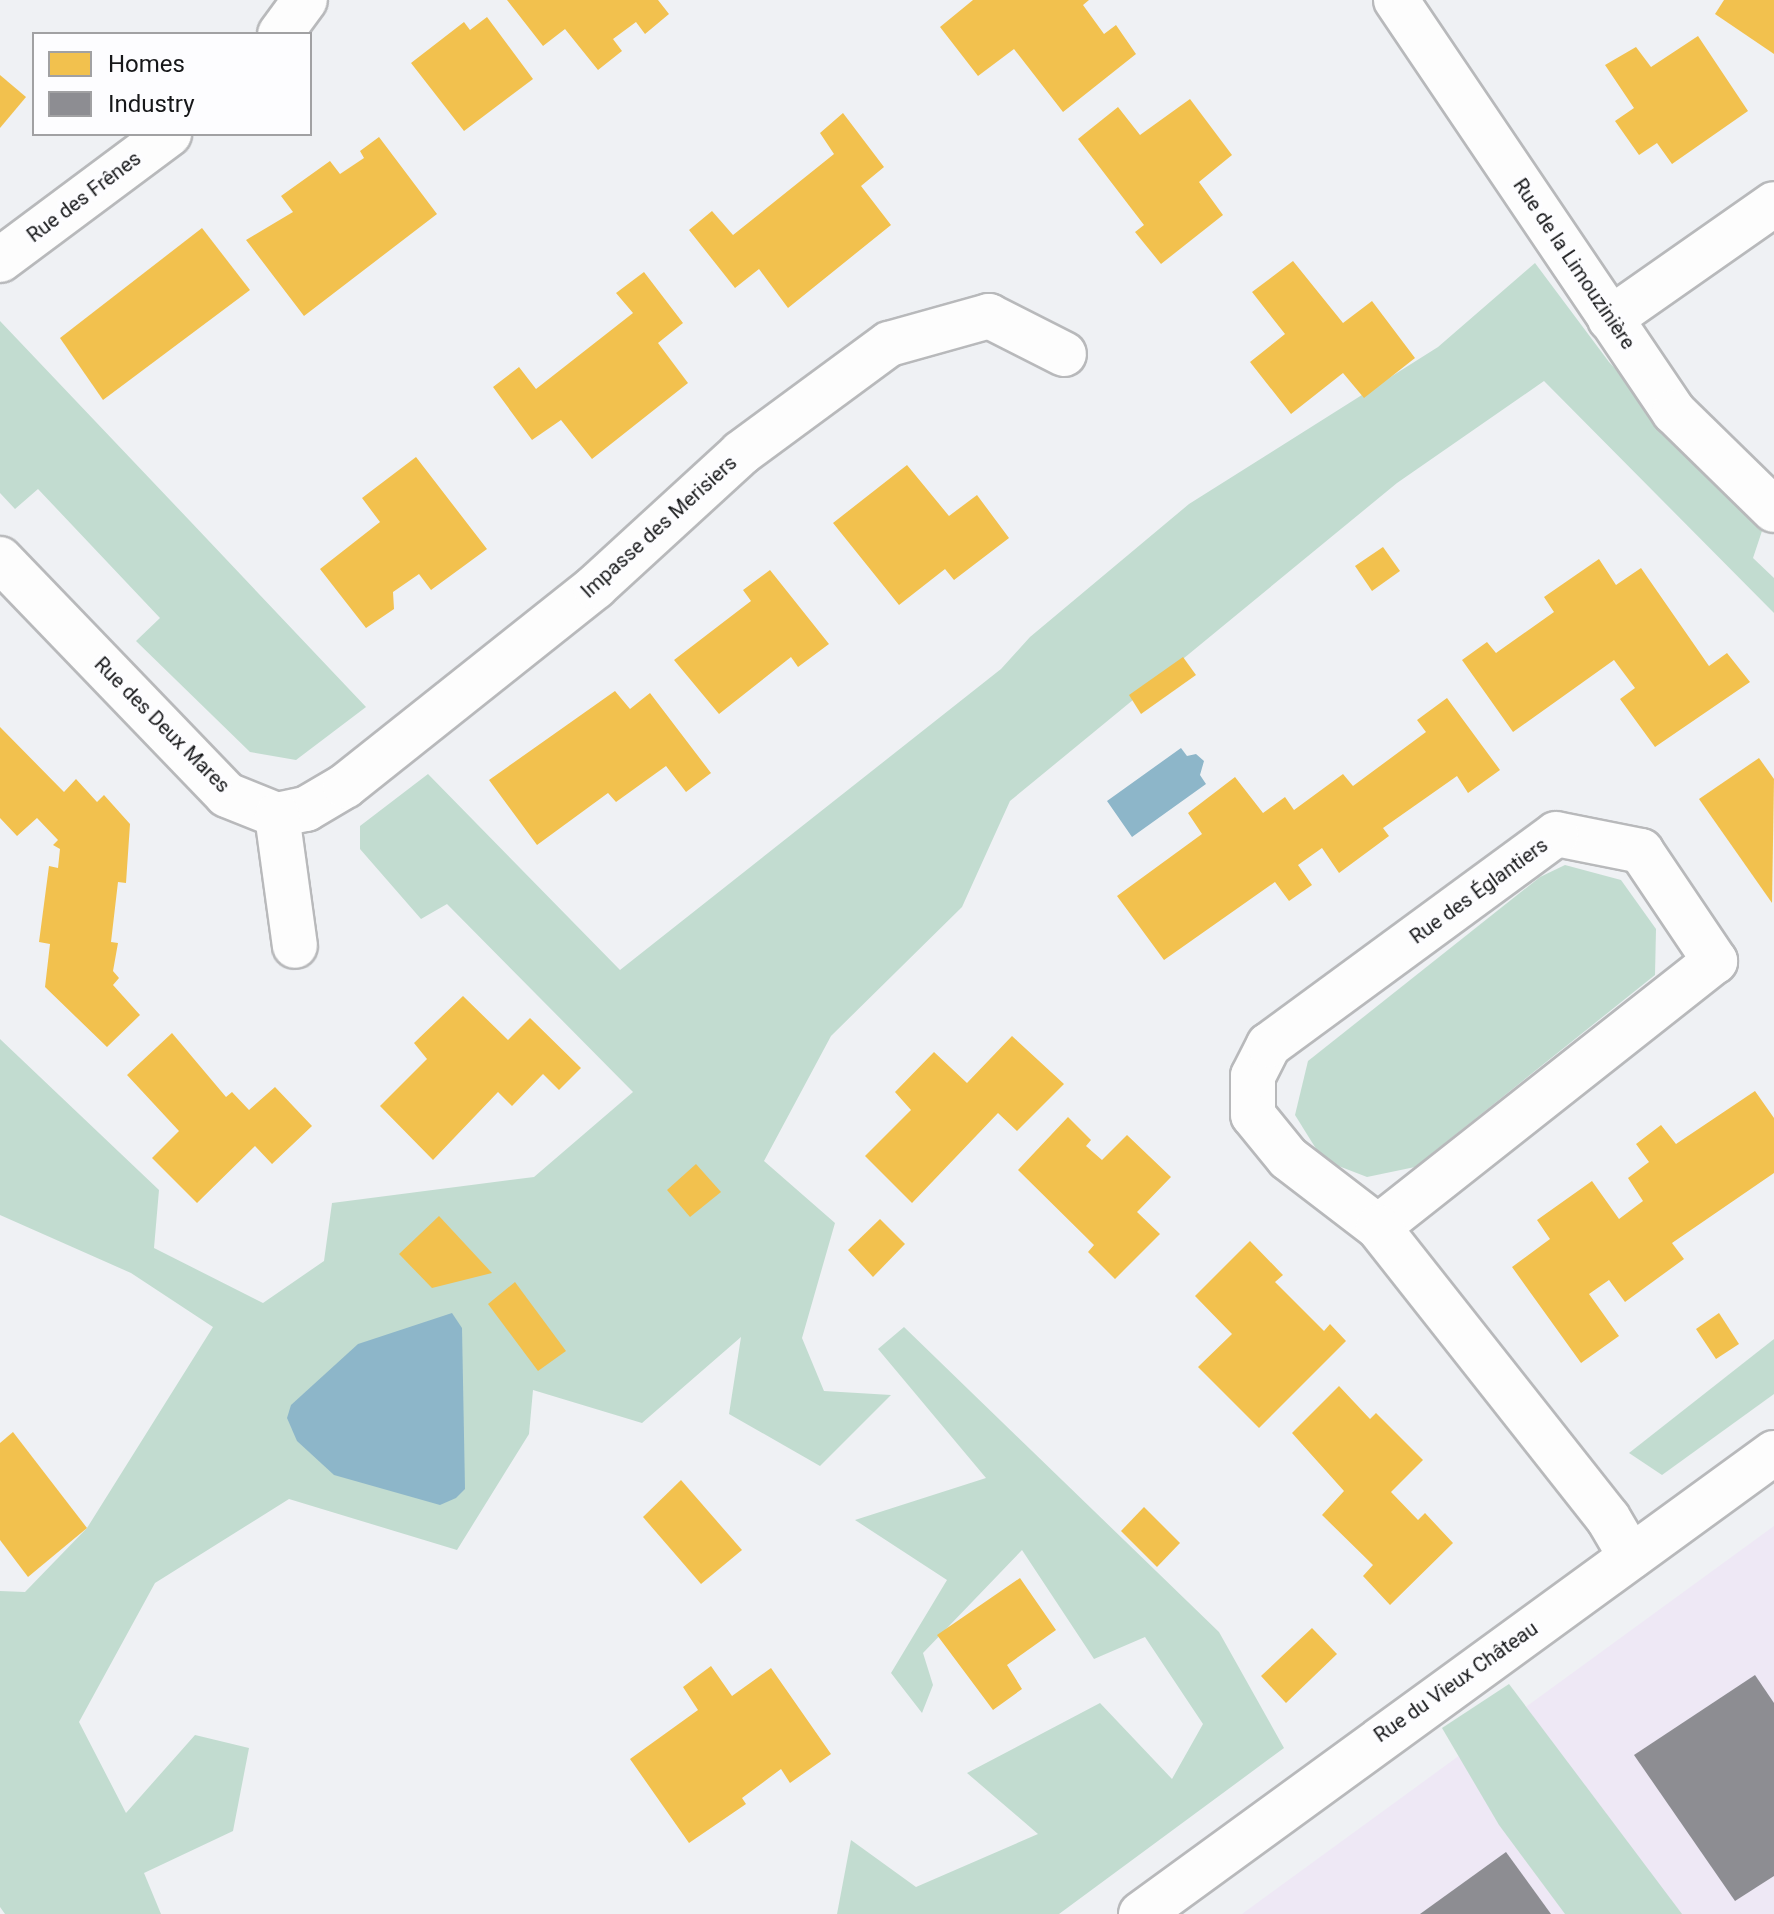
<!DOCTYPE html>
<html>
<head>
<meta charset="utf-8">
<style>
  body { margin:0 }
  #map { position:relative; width:1774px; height:1914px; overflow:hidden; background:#eff1f4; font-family:Roboto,sans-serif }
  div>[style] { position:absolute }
  .industrial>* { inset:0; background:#eee8f5 }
  .green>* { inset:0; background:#c2dcd0 }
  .water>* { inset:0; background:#8db6c9 }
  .homes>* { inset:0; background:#f2c14e }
  .industry>* { inset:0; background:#8d8d92 }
  .roads { filter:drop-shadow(2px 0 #b8b9bb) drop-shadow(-2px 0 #b8b9bb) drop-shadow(0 2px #b8b9bb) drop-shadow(0 -2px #b8b9bb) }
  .minor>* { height:44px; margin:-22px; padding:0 22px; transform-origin:22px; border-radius:22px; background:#fdfdfd }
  span { translate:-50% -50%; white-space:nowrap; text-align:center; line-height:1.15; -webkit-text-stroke:8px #fdfdff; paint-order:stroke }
  .street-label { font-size:20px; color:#161719 }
  .legend { position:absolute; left:32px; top:32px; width:280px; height:104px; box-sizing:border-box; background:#fdfdff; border:2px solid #a1a1a3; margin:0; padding:10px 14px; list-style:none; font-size:24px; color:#161719 }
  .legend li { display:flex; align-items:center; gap:16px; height:40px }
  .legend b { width:40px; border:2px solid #a1a1a3 }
</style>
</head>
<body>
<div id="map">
  <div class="industrial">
    <i style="clip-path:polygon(1774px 1526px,1774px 1914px,1242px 1914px)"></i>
  </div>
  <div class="green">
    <i style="clip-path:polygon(1535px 263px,1609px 362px,1764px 525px,1753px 558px,1774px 578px,1774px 613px,1544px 381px,1397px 483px,1010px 801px,962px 907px,831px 1036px,764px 1161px,835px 1223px,802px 1338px,824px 1391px,891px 1395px,820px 1466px,729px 1414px,741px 1337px,642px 1423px,533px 1390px,529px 1434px,457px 1550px,289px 1499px,155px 1583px,79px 1722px,126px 1813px,195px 1735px,249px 1748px,233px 1831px,144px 1873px,161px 1914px,5px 1914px,0 1907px,0 1591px,25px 1592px,87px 1528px,213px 1327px,131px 1273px,0 1215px,0 1039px,159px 1190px,154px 1248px,263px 1303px,324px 1261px,332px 1203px,534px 1177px,633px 1092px,447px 904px,421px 919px,360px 849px,360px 826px,428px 774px,620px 970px,1001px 669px,1030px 637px,1189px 504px,1438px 347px)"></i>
    <i style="clip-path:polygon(0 321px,190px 521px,366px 707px,296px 760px,250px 752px,136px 641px,160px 618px,38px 489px,15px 509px,0 493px)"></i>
    <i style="clip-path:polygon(1565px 865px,1621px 880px,1656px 929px,1655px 975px,1415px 1167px,1367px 1177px,1323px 1160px,1295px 1115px,1308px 1061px,1540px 877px)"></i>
    <i style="clip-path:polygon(904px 1327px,1219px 1632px,1284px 1748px,1059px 1914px,837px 1914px,851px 1840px,916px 1887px,1038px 1834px,967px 1773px,1100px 1703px,1172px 1779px,1203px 1724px,1145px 1637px,1094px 1659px,1022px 1550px,923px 1653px,933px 1685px,922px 1713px,891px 1673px,947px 1580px,855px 1520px,986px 1478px,878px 1349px)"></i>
    <i style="clip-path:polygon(1774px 1339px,1774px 1394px,1662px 1475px,1629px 1453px)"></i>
    <i style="clip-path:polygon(1509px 1684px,1682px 1914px,1565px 1914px,1499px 1825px,1442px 1728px)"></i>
  </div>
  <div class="water">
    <i style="clip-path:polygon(1181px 748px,1187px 756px,1196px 754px,1204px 761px,1200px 775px,1206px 784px,1132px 837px,1107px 801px)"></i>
    <i style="clip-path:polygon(452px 1313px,462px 1328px,465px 1489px,456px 1498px,440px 1505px,334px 1475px,297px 1441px,287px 1418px,291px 1405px,358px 1344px)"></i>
  </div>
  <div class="homes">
    <i style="clip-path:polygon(507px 0,658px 0,669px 14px,645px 34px,636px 22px,613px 39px,622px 51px,598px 70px,565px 29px,543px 46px)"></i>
    <i style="clip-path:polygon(973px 0,1089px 0,1083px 5px,1104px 34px,1116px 25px,1136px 54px,1063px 112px,1014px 49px,978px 76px,940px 27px)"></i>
    <i style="clip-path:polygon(1724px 0,1774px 0,1774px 54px,1715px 14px)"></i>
    <i style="clip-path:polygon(487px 17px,533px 79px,464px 131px,411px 63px,464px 22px,470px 30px)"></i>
    <i style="clip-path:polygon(1698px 36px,1748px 111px,1672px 164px,1657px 143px,1639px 155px,1615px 121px,1634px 108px,1605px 65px,1636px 47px,1651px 67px)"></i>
    <i style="clip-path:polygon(0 75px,26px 97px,0 128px)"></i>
    <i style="clip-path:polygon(1190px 99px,1232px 155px,1199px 182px,1223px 215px,1161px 264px,1135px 232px,1144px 225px,1078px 139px,1118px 107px,1140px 135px)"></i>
    <i style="clip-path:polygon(843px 113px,884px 167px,861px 186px,891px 225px,788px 308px,759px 269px,735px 288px,689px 230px,712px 211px,733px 235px,834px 154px,820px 133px)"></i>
    <i style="clip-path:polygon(379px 137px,437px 214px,304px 316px,246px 240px,293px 212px,281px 196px,330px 161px,340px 174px,364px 158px,360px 151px)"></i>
    <i style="clip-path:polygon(202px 228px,250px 290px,103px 400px,60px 338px)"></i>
    <i style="clip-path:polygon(1293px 261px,1343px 323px,1372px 301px,1415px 358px,1364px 398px,1343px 373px,1291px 414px,1250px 362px,1285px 334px,1252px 292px)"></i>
    <i style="clip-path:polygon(644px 272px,683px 323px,658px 343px,688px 383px,592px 459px,561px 420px,532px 440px,493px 387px,519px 367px,536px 389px,633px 313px,616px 293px)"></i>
    <i style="clip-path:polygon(416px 457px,487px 549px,431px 590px,419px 574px,393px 592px,394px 609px,366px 628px,320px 569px,380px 522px,362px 498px)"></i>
    <i style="clip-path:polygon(907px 465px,949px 516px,977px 495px,1009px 538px,954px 580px,945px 569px,899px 605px,833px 523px)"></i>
    <i style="clip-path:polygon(1383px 547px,1400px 571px,1372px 591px,1355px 566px)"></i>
    <i style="clip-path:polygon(1599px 559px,1616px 585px,1641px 568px,1709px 666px,1727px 653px,1750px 682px,1655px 747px,1620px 699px,1635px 688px,1614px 660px,1513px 732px,1462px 660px,1487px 642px,1496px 653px,1554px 612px,1544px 597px)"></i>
    <i style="clip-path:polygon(770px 570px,829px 644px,798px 667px,791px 657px,719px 714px,674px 660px,751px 601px,743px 590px)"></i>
    <i style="clip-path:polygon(1183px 657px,1196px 675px,1141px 714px,1129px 695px)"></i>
    <i style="clip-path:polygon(615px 691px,630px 709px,650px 693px,711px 773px,686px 792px,666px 766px,616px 802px,608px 793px,537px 845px,489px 780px)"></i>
    <i style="clip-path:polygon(1447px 698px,1500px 770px,1468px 793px,1457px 776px,1383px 828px,1389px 836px,1339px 873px,1322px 848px,1298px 865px,1312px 885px,1289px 901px,1275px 882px,1164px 960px,1117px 896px,1202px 834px,1188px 813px,1235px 777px,1263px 813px,1285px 797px,1294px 810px,1343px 774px,1353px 786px,1426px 732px,1417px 720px)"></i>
    <i style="clip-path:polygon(0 727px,64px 792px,76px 779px,97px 802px,104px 795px,130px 824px,126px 883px,118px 882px,111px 942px,118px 943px,113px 971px,119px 978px,113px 985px,140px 1015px,107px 1047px,45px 987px,50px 944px,39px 942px,49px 866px,58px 868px,60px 849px,53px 845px,58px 840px,37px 818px,17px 836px,0 818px)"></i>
    <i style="clip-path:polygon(1759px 758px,1774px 779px,1772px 903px,1699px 799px)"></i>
    <i style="clip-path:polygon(463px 996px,508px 1040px,530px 1018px,581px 1068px,559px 1090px,543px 1074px,512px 1106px,498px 1092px,433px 1160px,380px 1106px,427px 1059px,414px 1043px)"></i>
    <i style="clip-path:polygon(172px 1033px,226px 1097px,232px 1092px,249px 1110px,275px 1087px,312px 1126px,272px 1164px,255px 1146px,197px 1203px,152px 1158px,179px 1131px,127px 1075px)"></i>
    <i style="clip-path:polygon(1012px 1036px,1064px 1084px,1017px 1131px,998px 1113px,912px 1203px,865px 1156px,911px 1110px,895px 1092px,934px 1052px,967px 1083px)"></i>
    <i style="clip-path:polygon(1755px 1091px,1774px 1118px,1774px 1173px,1672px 1243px,1684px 1259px,1625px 1302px,1609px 1280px,1589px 1294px,1619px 1336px,1581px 1363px,1512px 1267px,1550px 1239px,1537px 1220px,1592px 1181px,1619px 1219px,1643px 1201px,1628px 1178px,1649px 1162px,1636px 1144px,1661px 1125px,1676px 1144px)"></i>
    <i style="clip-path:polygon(1068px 1117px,1091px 1140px,1086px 1146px,1102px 1160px,1127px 1135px,1171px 1177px,1137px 1212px,1160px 1234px,1115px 1279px,1088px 1252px,1094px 1245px,1018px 1170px)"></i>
    <i style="clip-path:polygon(696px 1164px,721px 1192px,690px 1217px,667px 1190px)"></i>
    <i style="clip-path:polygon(439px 1216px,492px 1273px,432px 1288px,399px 1254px)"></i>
    <i style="clip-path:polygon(880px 1219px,905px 1244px,873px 1277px,848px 1250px)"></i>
    <i style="clip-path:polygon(1250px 1241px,1283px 1275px,1275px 1282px,1324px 1331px,1330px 1324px,1346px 1341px,1259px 1428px,1198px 1367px,1232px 1334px,1195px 1296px)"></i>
    <i style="clip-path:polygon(515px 1282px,566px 1351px,538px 1371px,488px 1304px)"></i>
    <i style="clip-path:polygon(1719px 1313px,1739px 1344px,1716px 1359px,1696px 1329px)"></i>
    <i style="clip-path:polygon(1339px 1386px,1370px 1419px,1376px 1413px,1423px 1460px,1391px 1492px,1418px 1520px,1425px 1513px,1453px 1543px,1390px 1605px,1363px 1576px,1373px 1565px,1322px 1515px,1344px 1491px,1292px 1433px)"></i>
    <i style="clip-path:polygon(13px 1432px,87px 1528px,28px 1577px,0 1540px,0 1443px)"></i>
    <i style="clip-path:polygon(681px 1480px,742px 1550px,701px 1584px,643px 1517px)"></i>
    <i style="clip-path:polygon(1144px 1507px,1180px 1543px,1157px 1567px,1121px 1531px)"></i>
    <i style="clip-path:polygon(1020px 1578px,1056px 1630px,1007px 1665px,1022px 1689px,993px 1710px,937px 1635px)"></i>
    <i style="clip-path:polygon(1312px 1628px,1337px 1654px,1286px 1703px,1261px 1676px)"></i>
    <i style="clip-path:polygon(711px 1666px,732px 1696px,771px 1668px,831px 1754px,790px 1783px,781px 1769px,742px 1798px,746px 1804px,689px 1843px,630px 1759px,698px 1710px,683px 1687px)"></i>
  </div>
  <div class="industry">
    <i style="clip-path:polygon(1755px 1675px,1774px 1703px,1774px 1876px,1735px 1901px,1634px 1755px)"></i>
    <i style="clip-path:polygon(1506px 1852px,1551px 1914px,1420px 1914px)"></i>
  </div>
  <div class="roads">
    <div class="minor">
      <i style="left:1396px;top:0;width:497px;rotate:56deg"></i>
      <i style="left:1674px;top:412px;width:140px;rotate:44.4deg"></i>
      <i style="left:280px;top:34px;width:42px;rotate:-53.7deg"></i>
      <i style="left:0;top:260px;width:211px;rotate:-36.7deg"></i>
      <i style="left:1610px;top:319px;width:200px;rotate:-35deg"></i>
      <i style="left:0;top:559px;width:327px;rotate:46.1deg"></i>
      <i style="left:227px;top:795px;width:54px;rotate:21.8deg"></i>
      <i style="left:277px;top:815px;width:30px;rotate:-12deg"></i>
      <i style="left:306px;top:809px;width:45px;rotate:-30.5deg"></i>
      <i style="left:345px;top:786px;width:320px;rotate:-38.5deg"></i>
      <i style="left:595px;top:587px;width:198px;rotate:-42.5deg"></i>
      <i style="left:741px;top:453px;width:184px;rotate:-36.4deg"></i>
      <i style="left:889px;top:344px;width:104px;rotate:-15.6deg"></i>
      <i style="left:989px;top:316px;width:84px;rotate:26.9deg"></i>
      <i style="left:277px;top:815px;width:132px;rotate:82.2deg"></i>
      <i style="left:1556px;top:834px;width:87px;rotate:11.3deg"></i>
      <i style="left:1641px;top:851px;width:133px;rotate:56.1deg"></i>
      <i style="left:1715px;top:961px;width:429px;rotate:141.7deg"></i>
      <i style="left:1378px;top:1227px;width:113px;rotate:-142.5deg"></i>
      <i style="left:1288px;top:1158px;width:55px;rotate:-129.1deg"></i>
      <i style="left:1253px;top:1115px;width:39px;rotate:-90deg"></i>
      <i style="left:1253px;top:1076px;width:35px;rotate:-63deg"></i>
      <i style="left:1269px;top:1045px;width:356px;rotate:-36.3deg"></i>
      <i style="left:1378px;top:1227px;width:371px;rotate:51.7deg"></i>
      <i style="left:1608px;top:1518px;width:45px;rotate:59.5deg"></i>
      <i style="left:1141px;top:1914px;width:783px;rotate:-36.07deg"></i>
    </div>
  </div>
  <div class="street-label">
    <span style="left:84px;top:197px;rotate:-37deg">Rue des Frênes</span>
    <span style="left:1574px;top:264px;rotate:56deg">Rue de la Limouzinière</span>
    <span style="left:659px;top:527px;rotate:-42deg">Impasse des Merisiers</span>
    <span style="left:162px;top:725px;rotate:45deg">Rue des Deux Mares</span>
    <span style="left:1479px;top:891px;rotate:-36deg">Rue des Églantiers</span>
    <span style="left:1456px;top:1682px;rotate:-35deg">Rue du Vieux Château</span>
  </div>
  <ul class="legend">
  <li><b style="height:22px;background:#f2c14e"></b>Homes</li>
  <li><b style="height:22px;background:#8d8d92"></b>Industry</li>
  </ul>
</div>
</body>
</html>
